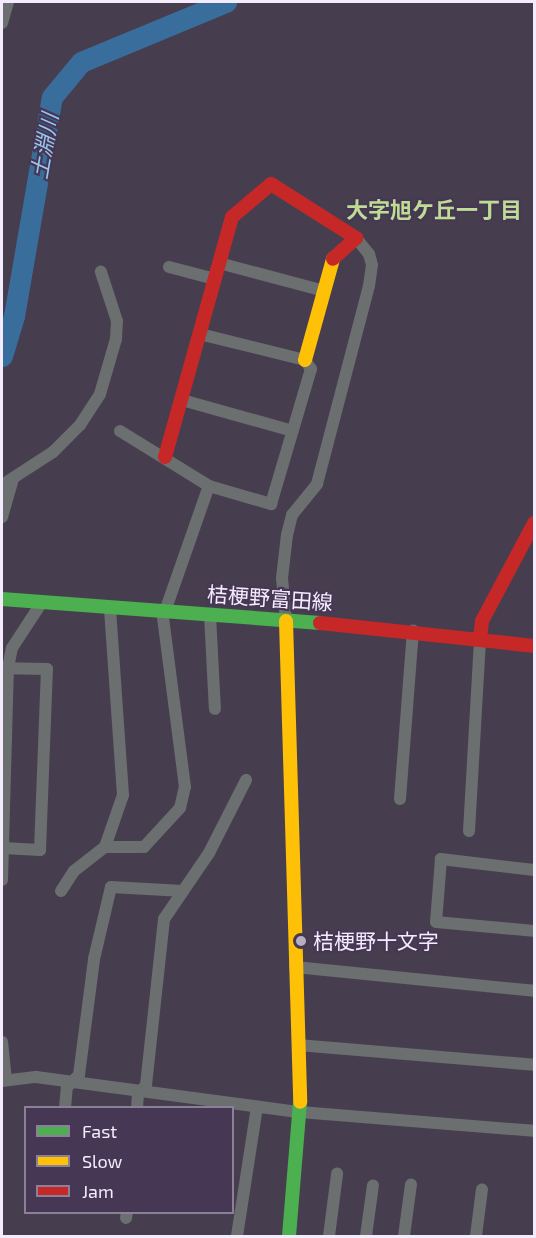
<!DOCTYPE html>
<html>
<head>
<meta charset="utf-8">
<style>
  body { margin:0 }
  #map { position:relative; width:536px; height:1238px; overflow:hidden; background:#463e4e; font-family:"Exo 2","Noto Sans JP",sans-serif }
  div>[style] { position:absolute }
  .river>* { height:21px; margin:-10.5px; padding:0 10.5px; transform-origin:10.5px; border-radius:10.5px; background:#396d9b }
  .street>* { height:12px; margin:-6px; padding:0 6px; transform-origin:6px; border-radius:6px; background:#6b6f70 }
  .fast>* { height:14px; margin:-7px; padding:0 7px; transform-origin:7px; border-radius:7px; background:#4caf50 }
  .slow>* { height:14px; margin:-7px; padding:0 7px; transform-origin:7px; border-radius:7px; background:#ffc107 }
  .jam>* { height:14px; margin:-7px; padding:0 7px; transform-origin:7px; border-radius:7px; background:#c62828 }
  .dots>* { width:16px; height:16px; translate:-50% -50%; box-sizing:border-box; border:3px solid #463854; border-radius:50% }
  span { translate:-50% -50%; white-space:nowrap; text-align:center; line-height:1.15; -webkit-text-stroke:4.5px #463854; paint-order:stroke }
  .street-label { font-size:21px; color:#f4ebfd }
  .poi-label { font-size:21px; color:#f4ebfd }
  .left { translate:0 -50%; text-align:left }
  .water-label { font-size:22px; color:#98c6f0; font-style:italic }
  .neighbourhood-label { font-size:22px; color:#bedc94; font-weight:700 }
  .frame { position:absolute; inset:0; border:3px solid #f4ebfd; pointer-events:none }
  .legend { position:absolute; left:24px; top:1106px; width:210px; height:108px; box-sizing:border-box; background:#463854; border:2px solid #8c8098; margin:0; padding:8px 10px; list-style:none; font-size:18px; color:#f4ebfd }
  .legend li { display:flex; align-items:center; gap:12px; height:30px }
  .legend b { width:30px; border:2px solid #8c8098 }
</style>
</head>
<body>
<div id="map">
  <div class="river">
    <i style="left:2px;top:356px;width:42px;rotate:-73.3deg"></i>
    <i style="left:14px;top:316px;width:222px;rotate:-80.2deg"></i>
    <i style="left:52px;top:97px;width:45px;rotate:-50.4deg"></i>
    <i style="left:81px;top:62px;width:157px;rotate:-22.5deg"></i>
  </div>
  <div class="street">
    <i style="left:2px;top:23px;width:22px;rotate:-74deg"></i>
    <i style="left:219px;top:263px;width:109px;rotate:14.9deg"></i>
    <i style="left:169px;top:267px;width:48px;rotate:14.6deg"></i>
    <i style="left:182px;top:400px;width:115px;rotate:15.6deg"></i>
    <i style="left:120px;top:431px;width:105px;rotate:31.7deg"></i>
    <i style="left:209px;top:486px;width:65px;rotate:16.2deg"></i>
    <i style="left:271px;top:504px;width:141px;rotate:-73.5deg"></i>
    <i style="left:311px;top:369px;width:11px;rotate:-124deg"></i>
    <i style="left:305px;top:360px;width:108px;rotate:-166.1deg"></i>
    <i style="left:2px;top:485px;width:61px;rotate:-32.9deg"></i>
    <i style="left:53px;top:452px;width:38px;rotate:-45deg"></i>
    <i style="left:80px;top:425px;width:37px;rotate:-57deg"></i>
    <i style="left:100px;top:394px;width:57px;rotate:-73.8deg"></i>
    <i style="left:116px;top:339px;width:18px;rotate:-87deg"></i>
    <i style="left:117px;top:321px;width:52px;rotate:-108.1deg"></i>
    <i style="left:2px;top:517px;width:40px;rotate:-74deg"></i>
    <i style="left:210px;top:615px;width:94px;rotate:87deg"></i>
    <i style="left:286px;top:621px;width:43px;rotate:-95.3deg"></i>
    <i style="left:282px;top:578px;width:43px;rotate:-83.4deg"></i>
    <i style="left:287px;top:535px;width:21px;rotate:-76deg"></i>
    <i style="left:292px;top:515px;width:40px;rotate:-51deg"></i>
    <i style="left:317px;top:484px;width:205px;rotate:-75.3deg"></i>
    <i style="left:369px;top:286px;width:21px;rotate:-82deg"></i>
    <i style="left:372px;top:265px;width:11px;rotate:-105deg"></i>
    <i style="left:369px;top:254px;width:21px;rotate:-129deg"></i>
    <i style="left:400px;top:799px;width:169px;rotate:-85.6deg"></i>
    <i style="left:469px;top:831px;width:193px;rotate:-86.7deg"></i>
    <i style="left:105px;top:847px;width:39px"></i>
    <i style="left:144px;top:847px;width:53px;rotate:-47.3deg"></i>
    <i style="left:180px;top:808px;width:22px;rotate:-77deg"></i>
    <i style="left:185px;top:787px;width:171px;rotate:-97.4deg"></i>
    <i style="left:163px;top:617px;width:139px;rotate:-70.7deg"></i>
    <i style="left:3px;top:848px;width:37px;rotate:3deg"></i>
    <i style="left:40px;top:850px;width:181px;rotate:-87.8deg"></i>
    <i style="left:47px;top:669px;width:39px;rotate:-179deg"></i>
    <i style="left:534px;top:870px;width:94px;rotate:-173.3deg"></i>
    <i style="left:441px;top:859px;width:63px;rotate:94.5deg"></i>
    <i style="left:436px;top:922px;width:98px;rotate:5.2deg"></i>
    <i style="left:2px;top:880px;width:212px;rotate:-88.4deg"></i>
    <i style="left:8px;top:668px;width:20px;rotate:-79deg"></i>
    <i style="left:12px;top:648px;width:55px;rotate:-56.9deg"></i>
    <i style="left:61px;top:891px;width:24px;rotate:-57deg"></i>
    <i style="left:74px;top:871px;width:39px;rotate:-38deg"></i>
    <i style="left:105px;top:847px;width:55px;rotate:-70.9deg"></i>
    <i style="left:123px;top:795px;width:188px;rotate:-94deg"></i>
    <i style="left:295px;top:967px;width:240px;rotate:5.7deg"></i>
    <i style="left:2px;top:1042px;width:37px;rotate:84deg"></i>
    <i style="left:298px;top:1045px;width:237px;rotate:4.8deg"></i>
    <i style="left:2px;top:1081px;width:34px;rotate:-7deg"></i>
    <i style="left:36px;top:1077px;width:266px;rotate:7.6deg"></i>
    <i style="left:300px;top:1112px;width:235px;rotate:4.6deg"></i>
    <i style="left:65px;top:1108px;width:21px;rotate:-85deg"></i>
    <i style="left:67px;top:1087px;width:17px;rotate:-45deg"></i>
    <i style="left:79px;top:1075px;width:117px;rotate:-82.6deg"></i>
    <i style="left:94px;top:959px;width:74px;rotate:-76.7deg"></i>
    <i style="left:111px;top:887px;width:72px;rotate:3.2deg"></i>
    <i style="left:137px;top:1108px;width:13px;rotate:-86deg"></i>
    <i style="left:138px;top:1095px;width:13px;rotate:-51deg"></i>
    <i style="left:146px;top:1085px;width:167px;rotate:-83.8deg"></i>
    <i style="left:164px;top:919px;width:80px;rotate:-55.7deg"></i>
    <i style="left:209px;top:853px;width:82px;rotate:-63.1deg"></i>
    <i style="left:126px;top:1218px;width:6px;rotate:-81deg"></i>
    <i style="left:237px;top:1236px;width:131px;rotate:-81.2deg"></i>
    <i style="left:329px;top:1236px;width:63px;rotate:-82.6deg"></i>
    <i style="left:366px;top:1236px;width:51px;rotate:-82.2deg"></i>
    <i style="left:404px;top:1236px;width:52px;rotate:-82.3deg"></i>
    <i style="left:476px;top:1236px;width:47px;rotate:-82.7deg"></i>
  </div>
  <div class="fast">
    <i style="left:2px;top:599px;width:319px;rotate:4.3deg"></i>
    <i style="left:289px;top:1236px;width:134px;rotate:-85.3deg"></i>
  </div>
  <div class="slow">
    <i style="left:305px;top:360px;width:105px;rotate:-74.5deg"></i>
    <i style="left:286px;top:621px;width:481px;rotate:88.3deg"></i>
  </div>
  <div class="jam">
    <i style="left:165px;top:457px;width:249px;rotate:-74.4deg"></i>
    <i style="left:232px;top:217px;width:51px;rotate:-40.2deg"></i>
    <i style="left:271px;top:184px;width:101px;rotate:32.4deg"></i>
    <i style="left:356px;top:238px;width:31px;rotate:138deg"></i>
    <i style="left:320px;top:623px;width:215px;rotate:6.1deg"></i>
    <i style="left:480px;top:638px;width:17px;rotate:-83deg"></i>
    <i style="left:482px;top:621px;width:111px;rotate:-62deg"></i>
  </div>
  <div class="dots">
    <i style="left:301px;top:941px;background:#b7aec0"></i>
  </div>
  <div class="street-label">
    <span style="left:270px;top:598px;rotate:4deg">桔梗野富田線</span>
  </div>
  <div class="poi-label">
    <span class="left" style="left:313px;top:941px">桔梗野十文字</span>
  </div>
  <div class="water-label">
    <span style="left:44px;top:146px;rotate:-80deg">土淵川</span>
  </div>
  <div class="neighbourhood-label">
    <span style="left:434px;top:210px">大字旭ケ丘一丁目</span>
  </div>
  <div class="frame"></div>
  <ul class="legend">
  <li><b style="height:8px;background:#4caf50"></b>Fast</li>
  <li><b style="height:8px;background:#ffc107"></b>Slow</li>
  <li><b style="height:8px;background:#c62828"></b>Jam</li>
  </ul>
</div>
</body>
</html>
